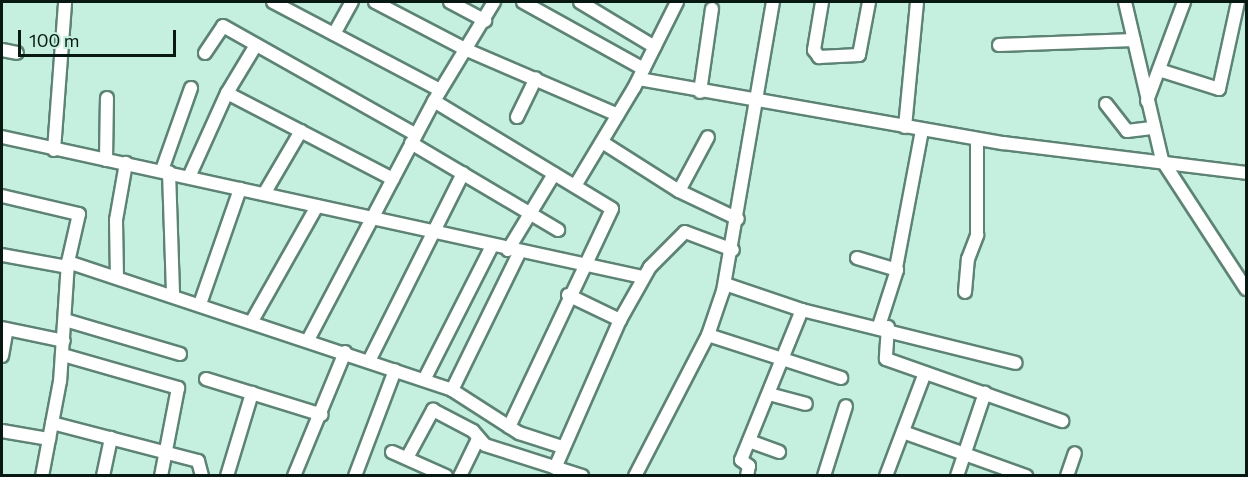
<!DOCTYPE html>
<html>
<head>
<meta charset="utf-8">
<style>
  body { margin:0 }
  #map { position:relative; width:1248px; height:477px; overflow:hidden; background:#c5efde; font-family:Commissioner,sans-serif }
  div>[style] { position:absolute }
  .roads { filter:drop-shadow(2px 0 #5d8374) drop-shadow(-2px 0 #5d8374) drop-shadow(0 2px #5d8374) drop-shadow(0 -2px #5d8374) }
  .minor>* { height:12px; margin:-6px; padding:0 6px; transform-origin:6px; border-radius:6px; background:#fff }
  span { translate:-50% -50%; white-space:nowrap; text-align:center; line-height:1.15; -webkit-text-stroke:6px #c5efde; paint-order:stroke }
  .frame { position:absolute; inset:0; border:3px solid #081812; pointer-events:none }
  .scale { position:absolute; left:18px; top:30px; width:158px; height:27px; box-sizing:border-box; border:3px solid #081812; border-top:0; padding-left:8px; font-size:18px; line-height:21px; white-space:nowrap; color:#081812; -webkit-text-stroke:4px #c5efde; paint-order:stroke }
</style>
</head>
<body>
<div id="map">
  <div class="roads">
    <div class="minor">
      <i style="left:273px;top:2px;width:189px;rotate:27.8deg"></i>
      <i style="left:375px;top:2px;width:104px;rotate:27.6deg"></i>
      <i style="left:467px;top:50px;width:164px;rotate:23.3deg"></i>
      <i style="left:450px;top:2px;width:40px;rotate:28deg"></i>
      <i style="left:523px;top:2px;width:138px;rotate:29deg"></i>
      <i style="left:580px;top:2px;width:87px;rotate:31deg"></i>
      <i style="left:822px;top:2px;width:49px;rotate:99.5deg"></i>
      <i style="left:814px;top:50px;width:9px;rotate:54deg"></i>
      <i style="left:819px;top:57px;width:40px;rotate:-2.9deg"></i>
      <i style="left:859px;top:55px;width:54px;rotate:-79.3deg"></i>
      <i style="left:1125px;top:2px;width:162px;rotate:76.8deg"></i>
      <i style="left:1162px;top:160px;width:154px;rotate:56.9deg"></i>
      <i style="left:334px;top:34px;width:37px;rotate:-61deg"></i>
      <i style="left:999px;top:45px;width:135px;rotate:-2.1deg"></i>
      <i style="left:2px;top:50px;width:15px;rotate:11deg"></i>
      <i style="left:205px;top:53px;width:32px;rotate:-56deg"></i>
      <i style="left:223px;top:26px;width:220px;rotate:29.4deg"></i>
      <i style="left:1159px;top:70px;width:63px;rotate:17.6deg"></i>
      <i style="left:1219px;top:89px;width:89px;rotate:-77.7deg"></i>
      <i style="left:639px;top:79px;width:370px;rotate:10deg"></i>
      <i style="left:1003px;top:143px;width:245px;rotate:7deg"></i>
      <i style="left:700px;top:92px;width:84px;rotate:-81.8deg"></i>
      <i style="left:227px;top:93px;width:187px;rotate:27.4deg"></i>
      <i style="left:434px;top:101px;width:208px;rotate:31.2deg"></i>
      <i style="left:612px;top:209px;width:241px;rotate:115.3deg"></i>
      <i style="left:1147px;top:101px;width:106px;rotate:-69.5deg"></i>
      <i style="left:1106px;top:104px;width:34px;rotate:52deg"></i>
      <i style="left:1127px;top:131px;width:25px;rotate:-7deg"></i>
      <i style="left:517px;top:117px;width:43px;rotate:-64deg"></i>
      <i style="left:905px;top:127px;width:126px;rotate:-84.5deg"></i>
      <i style="left:2px;top:137px;width:655px;rotate:12.34deg"></i>
      <i style="left:602px;top:142px;width:91px;rotate:32.5deg"></i>
      <i style="left:679px;top:191px;width:65px;rotate:25.4deg"></i>
      <i style="left:411px;top:143px;width:171px;rotate:30.6deg"></i>
      <i style="left:54px;top:150px;width:148px;rotate:-85.7deg"></i>
      <i style="left:106px;top:160px;width:62px;rotate:-89.1deg"></i>
      <i style="left:162px;top:170px;width:87px;rotate:-70.5deg"></i>
      <i style="left:169px;top:172px;width:123px;rotate:88.1deg"></i>
      <i style="left:189px;top:177px;width:92px;rotate:-65.7deg"></i>
      <i style="left:227px;top:93px;width:56px;rotate:-58.9deg"></i>
      <i style="left:575px;top:186px;width:114px;rotate:-59deg"></i>
      <i style="left:634px;top:88px;width:96px;rotate:-63.4deg"></i>
      <i style="left:679px;top:191px;width:61px;rotate:-61.8deg"></i>
      <i style="left:264px;top:194px;width:73px;rotate:-59.6deg"></i>
      <i style="left:2px;top:196px;width:79px;rotate:13.2deg"></i>
      <i style="left:79px;top:214px;width:49px;rotate:102.9deg"></i>
      <i style="left:68px;top:262px;width:119px;rotate:93.8deg"></i>
      <i style="left:60px;top:381px;width:97px;rotate:100.7deg"></i>
      <i style="left:508px;top:250px;width:89px;rotate:-58.8deg"></i>
      <i style="left:2px;top:255px;width:67px;rotate:10.3deg"></i>
      <i style="left:857px;top:258px;width:42px;rotate:16.7deg"></i>
      <i style="left:897px;top:270px;width:59px;rotate:107.8deg"></i>
      <i style="left:68px;top:262px;width:405px;rotate:18.4deg"></i>
      <i style="left:452px;top:390px;width:80px;rotate:32.7deg"></i>
      <i style="left:519px;top:433px;width:45px;rotate:18deg"></i>
      <i style="left:896px;top:268px;width:140px;rotate:-79.3deg"></i>
      <i style="left:117px;top:278px;width:58px;rotate:-91deg"></i>
      <i style="left:116px;top:220px;width:58px;rotate:-80deg"></i>
      <i style="left:725px;top:284px;width:81px;rotate:18.7deg"></i>
      <i style="left:802px;top:310px;width:220px;rotate:13.9deg"></i>
      <i style="left:965px;top:292px;width:33px;rotate:-85deg"></i>
      <i style="left:968px;top:259px;width:26px;rotate:-69deg"></i>
      <i style="left:977px;top:235px;width:96px;rotate:-90deg"></i>
      <i style="left:568px;top:295px;width:58px;rotate:25.7deg"></i>
      <i style="left:200px;top:304px;width:122px;rotate:-70.8deg"></i>
      <i style="left:65px;top:320px;width:120px;rotate:16.5deg"></i>
      <i style="left:252px;top:321px;width:132px;rotate:-60.5deg"></i>
      <i style="left:888px;top:327px;width:32px;rotate:94deg"></i>
      <i style="left:886px;top:359px;width:187px;rotate:19.4deg"></i>
      <i style="left:2px;top:328px;width:63px;rotate:11.8deg"></i>
      <i style="left:708px;top:335px;width:140px;rotate:17.9deg"></i>
      <i style="left:308px;top:340px;width:270px;rotate:-62.2deg"></i>
      <i style="left:434px;top:101px;width:116px;rotate:-58.8deg"></i>
      <i style="left:63px;top:355px;width:120px;rotate:16deg"></i>
      <i style="left:178px;top:388px;width:90px;rotate:100.9deg"></i>
      <i style="left:2px;top:356px;width:27px;rotate:-80deg"></i>
      <i style="left:369px;top:361px;width:210px;rotate:-63.4deg"></i>
      <i style="left:206px;top:379px;width:121px;rotate:17.2deg"></i>
      <i style="left:424px;top:380px;width:150px;rotate:-63.1deg"></i>
      <i style="left:452px;top:390px;width:153px;rotate:-63.9deg"></i>
      <i style="left:769px;top:394px;width:38px;rotate:15deg"></i>
      <i style="left:52px;top:423px;width:151px;rotate:14.6deg"></i>
      <i style="left:198px;top:461px;width:16px;rotate:75deg"></i>
      <i style="left:2px;top:431px;width:48px;rotate:9.7deg"></i>
      <i style="left:903px;top:432px;width:131px;rotate:19.7deg"></i>
      <i style="left:749px;top:441px;width:32px;rotate:20deg"></i>
      <i style="left:392px;top:452px;width:59px;rotate:24deg"></i>
      <i style="left:407px;top:458px;width:55px;rotate:-61.6deg"></i>
      <i style="left:433px;top:410px;width:45px;rotate:27.7deg"></i>
      <i style="left:473px;top:431px;width:18px;rotate:49deg"></i>
      <i style="left:485px;top:445px;width:102px;rotate:17.7deg"></i>
      <i style="left:555px;top:468px;width:162px;rotate:-66.3deg"></i>
      <i style="left:620px;top:320px;width:61px;rotate:-60.5deg"></i>
      <i style="left:650px;top:267px;width:49px;rotate:-45deg"></i>
      <i style="left:685px;top:232px;width:51px;rotate:20.6deg"></i>
      <i style="left:103px;top:476px;width:39px;rotate:-78deg"></i>
      <i style="left:227px;top:476px;width:87px;rotate:-73.2deg"></i>
      <i style="left:294px;top:476px;width:134px;rotate:-67.6deg"></i>
      <i style="left:355px;top:476px;width:113px;rotate:-69.3deg"></i>
      <i style="left:460px;top:476px;width:41px;rotate:-64.1deg"></i>
      <i style="left:635px;top:476px;width:159px;rotate:-62.6deg"></i>
      <i style="left:708px;top:335px;width:46px;rotate:-71.2deg"></i>
      <i style="left:723px;top:291px;width:293px;rotate:-80.2deg"></i>
      <i style="left:747px;top:476px;width:10px;rotate:-79deg"></i>
      <i style="left:749px;top:466px;width:10px;rotate:-143deg"></i>
      <i style="left:741px;top:460px;width:162px;rotate:-67.9deg"></i>
      <i style="left:824px;top:476px;width:73px;rotate:-72.6deg"></i>
      <i style="left:886px;top:476px;width:110px;rotate:-69.3deg"></i>
      <i style="left:957px;top:476px;width:88px;rotate:-71.4deg"></i>
      <i style="left:1067px;top:476px;width:24px;rotate:-71deg"></i>
    </div>
  </div>
  <div class="frame"></div>
  <div class="scale">100 m</div>
</div>
</body>
</html>
